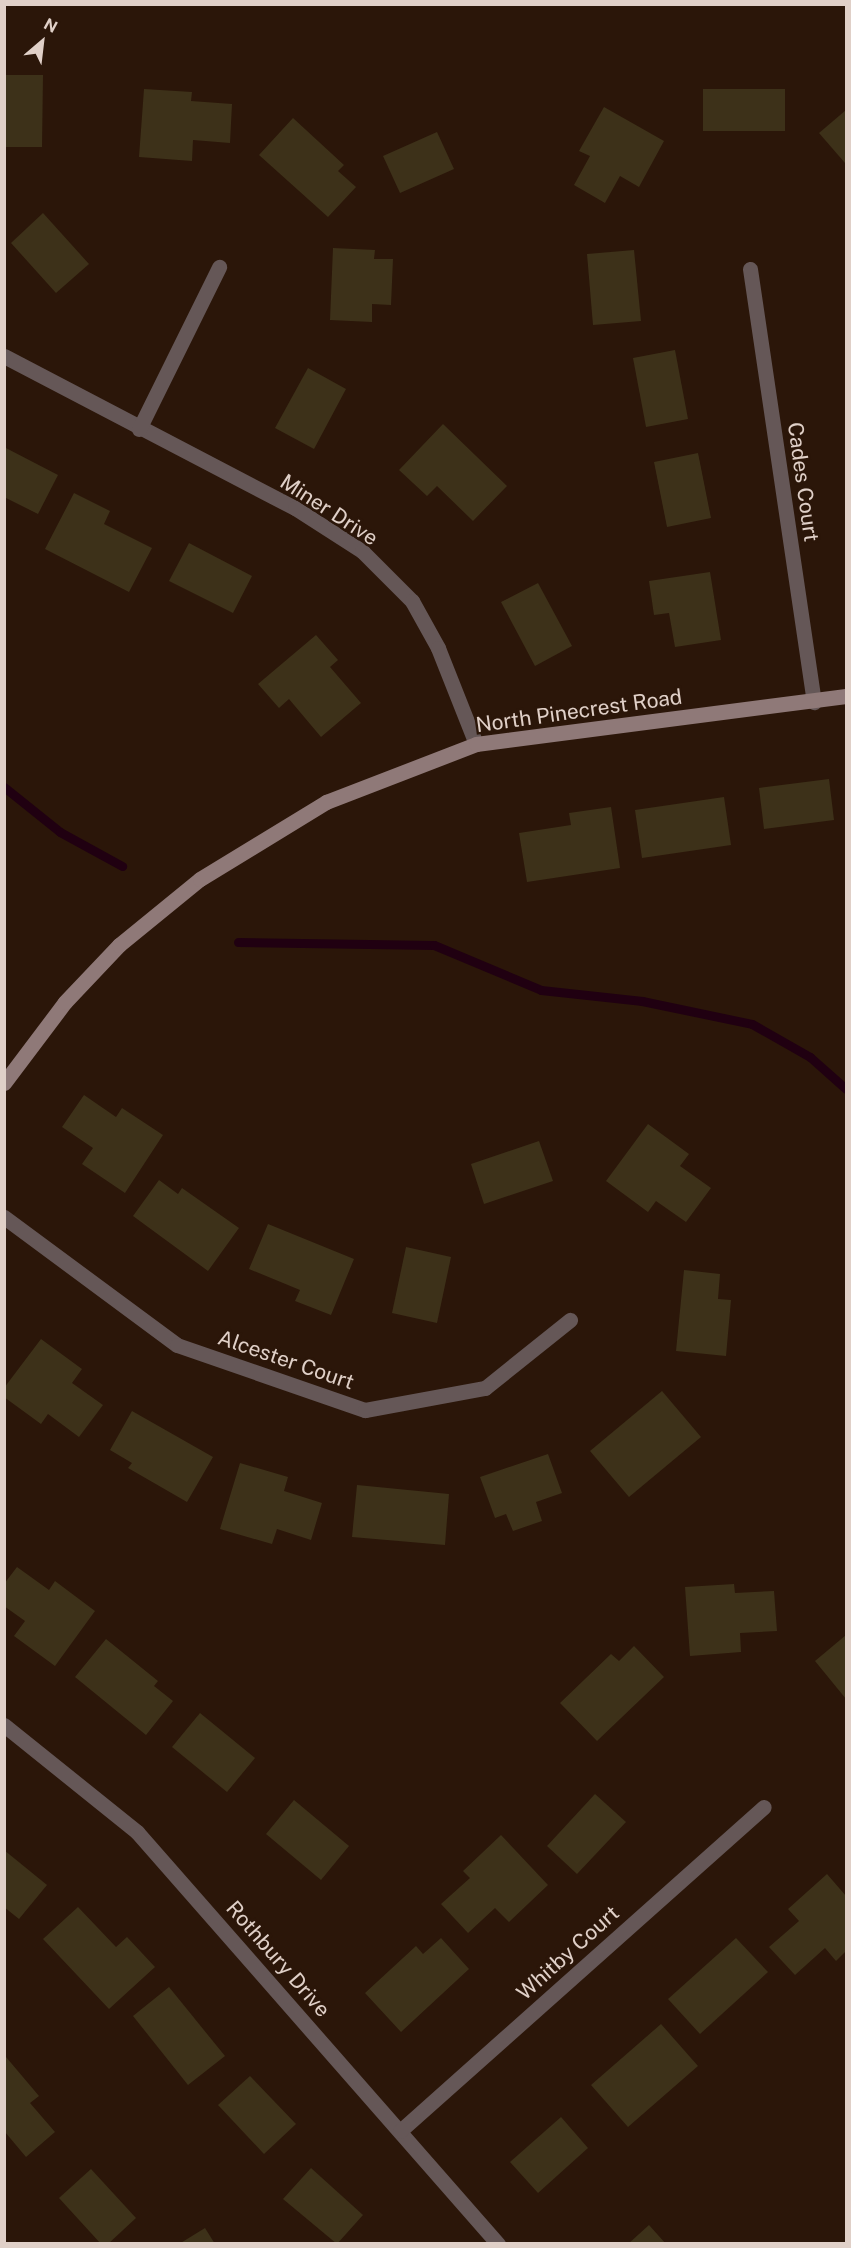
<!DOCTYPE html>
<html>
<head>
<meta charset="utf-8">
<style>
  body { margin:0 }
  #map { position:relative; width:851px; height:2248px; overflow:hidden; background:#2b1609; font-family:"Public Sans",sans-serif }
  div>[style] { position:absolute }
  .stream>* { height:9px; margin:-4.5px; padding:0 4.5px; transform-origin:4.5px; border-radius:4.5px; background:#200011 }
  .building>* { inset:0; background:#3d3119 }
  .street>* { height:15px; margin:-7.5px; padding:0 7.5px; transform-origin:7.5px; border-radius:7.5px; background:#655757 }
  .secondary>* { height:15px; margin:-7.5px; padding:0 7.5px; transform-origin:7.5px; border-radius:7.5px; background:#8f7978 }
  span { translate:-50% -50%; white-space:nowrap; text-align:center; line-height:1.15; -webkit-text-stroke:5px #2b1609; paint-order:stroke }
  .street-label { font-size:21px; color:#e0d0c8 }
  .frame { position:absolute; inset:0; border:6px solid #e0d0c8; pointer-events:none }
  .north { position:absolute; left:12px; top:12px; width:60px; height:60px; -webkit-text-stroke:4px #2b1609; paint-order:stroke; rotate:28deg; font-size:16px; font-weight:700; line-height:24px; text-align:center; color:#e0d0c8 }
  .north::after { content:''; display:block; margin:auto; width:21px; height:27px; background:#e0d0c8; clip-path:polygon(50% 0,100% 100%,50% 72%,0 100%) }
</style>
</head>
<body>
<div id="map">
  <div class="stream">
    <i style="left:4px;top:787px;width:72px;rotate:38.8deg"></i>
    <i style="left:60px;top:832px;width:71px;rotate:28.7deg"></i>
    <i style="left:238px;top:942px;width:196px;rotate:0.9deg"></i>
    <i style="left:434px;top:945px;width:116px;rotate:22.8deg"></i>
    <i style="left:541px;top:990px;width:102px;rotate:6.2deg"></i>
    <i style="left:642px;top:1001px;width:112px;rotate:11.8deg"></i>
    <i style="left:752px;top:1024px;width:67px;rotate:29.6deg"></i>
    <i style="left:810px;top:1057px;width:48px;rotate:41.6deg"></i>
  </div>
  <div class="building">
    <i style="clip-path:polygon(5px 75px,43px 75px,42px 147px,5px 147px)"></i>
    <i style="clip-path:polygon(144px 89px,192px 92px,191px 101px,232px 104px,230px 143px,193px 140px,192px 161px,139px 157px)"></i>
    <i style="clip-path:polygon(703px 89px,785px 89px,785px 131px,703px 131px)"></i>
    <i style="clip-path:polygon(604px 107px,664px 141px,639px 187px,620px 176px,605px 203px,574px 185px,590px 156px,579px 151px)"></i>
    <i style="clip-path:polygon(846px 110px,846px 162px,845px 163px,819px 133px)"></i>
    <i style="clip-path:polygon(293px 118px,344px 165px,338px 171px,356px 187px,328px 217px,259px 155px)"></i>
    <i style="clip-path:polygon(437px 132px,454px 169px,400px 193px,383px 156px)"></i>
    <i style="clip-path:polygon(43px 213px,89px 264px,56px 293px,11px 243px)"></i>
    <i style="clip-path:polygon(333px 248px,375px 250px,374px 259px,393px 259px,391px 305px,372px 304px,372px 322px,330px 320px)"></i>
    <i style="clip-path:polygon(634px 250px,641px 321px,593px 325px,587px 254px)"></i>
    <i style="clip-path:polygon(675px 350px,688px 419px,646px 427px,633px 358px)"></i>
    <i style="clip-path:polygon(308px 368px,346px 389px,314px 449px,275px 428px)"></i>
    <i style="clip-path:polygon(443px 424px,507px 486px,473px 521px,437px 486px,427px 496px,399px 470px)"></i>
    <i style="clip-path:polygon(4px 447px,58px 475px,38px 514px,4px 497px)"></i>
    <i style="clip-path:polygon(698px 453px,711px 518px,667px 527px,654px 462px)"></i>
    <i style="clip-path:polygon(74px 493px,110px 511px,104px 524px,152px 548px,129px 592px,45px 549px)"></i>
    <i style="clip-path:polygon(189px 543px,252px 576px,233px 613px,169px 581px)"></i>
    <i style="clip-path:polygon(710px 572px,721px 640px,675px 647px,669px 613px,654px 615px,649px 581px)"></i>
    <i style="clip-path:polygon(538px 583px,572px 646px,535px 666px,501px 602px)"></i>
    <i style="clip-path:polygon(316px 635px,338px 660px,330px 667px,361px 703px,321px 737px,289px 699px,279px 708px,258px 684px)"></i>
    <i style="clip-path:polygon(829px 779px,834px 820px,764px 829px,759px 788px)"></i>
    <i style="clip-path:polygon(724px 797px,731px 845px,642px 858px,635px 810px)"></i>
    <i style="clip-path:polygon(611px 807px,620px 868px,527px 882px,519px 833px,571px 825px,569px 813px)"></i>
    <i style="clip-path:polygon(84px 1095px,116px 1117px,122px 1108px,163px 1135px,125px 1193px,82px 1164px,93px 1148px,62px 1127px)"></i>
    <i style="clip-path:polygon(648px 1124px,689px 1154px,680px 1166px,711px 1188px,686px 1222px,656px 1201px,648px 1212px,606px 1181px)"></i>
    <i style="clip-path:polygon(539px 1141px,553px 1181px,484px 1204px,471px 1164px)"></i>
    <i style="clip-path:polygon(159px 1180px,178px 1194px,182px 1188px,239px 1228px,208px 1271px,133px 1216px)"></i>
    <i style="clip-path:polygon(268px 1224px,354px 1259px,331px 1315px,295px 1301px,300px 1290px,249px 1269px)"></i>
    <i style="clip-path:polygon(406px 1247px,451px 1257px,437px 1323px,392px 1313px)"></i>
    <i style="clip-path:polygon(684px 1270px,720px 1274px,718px 1299px,731px 1300px,726px 1356px,676px 1351px)"></i>
    <i style="clip-path:polygon(41px 1339px,82px 1369px,72px 1383px,103px 1405px,79px 1437px,48px 1414px,41px 1424px,4px 1397px,4px 1388px)"></i>
    <i style="clip-path:polygon(662px 1391px,701px 1437px,629px 1497px,590px 1451px)"></i>
    <i style="clip-path:polygon(132px 1411px,213px 1457px,187px 1502px,128px 1468px,132px 1463px,110px 1450px)"></i>
    <i style="clip-path:polygon(548px 1454px,562px 1493px,536px 1502px,542px 1521px,513px 1531px,506px 1514px,495px 1518px,480px 1477px)"></i>
    <i style="clip-path:polygon(240px 1463px,288px 1477px,284px 1491px,322px 1503px,311px 1540px,277px 1529px,272px 1544px,220px 1529px)"></i>
    <i style="clip-path:polygon(357px 1485px,449px 1494px,445px 1545px,352px 1537px)"></i>
    <i style="clip-path:polygon(17px 1567px,49px 1590px,55px 1581px,95px 1611px,55px 1666px,14px 1636px,25px 1621px,4px 1606px,4px 1584px)"></i>
    <i style="clip-path:polygon(734px 1584px,735px 1593px,774px 1591px,777px 1631px,740px 1633px,741px 1652px,690px 1656px,685px 1587px)"></i>
    <i style="clip-path:polygon(846px 1635px,846px 1699px,815px 1661px)"></i>
    <i style="clip-path:polygon(106px 1639px,158px 1681px,154px 1686px,173px 1701px,146px 1735px,75px 1677px)"></i>
    <i style="clip-path:polygon(634px 1646px,664px 1677px,597px 1741px,560px 1703px,611px 1654px,619px 1661px)"></i>
    <i style="clip-path:polygon(200px 1713px,255px 1758px,227px 1792px,172px 1747px)"></i>
    <i style="clip-path:polygon(595px 1794px,626px 1822px,577px 1874px,547px 1846px)"></i>
    <i style="clip-path:polygon(294px 1800px,349px 1846px,321px 1880px,266px 1834px)"></i>
    <i style="clip-path:polygon(501px 1835px,548px 1885px,509px 1922px,495px 1908px,468px 1933px,441px 1904px,470px 1878px,463px 1871px)"></i>
    <i style="clip-path:polygon(4px 1850px,47px 1885px,19px 1919px,4px 1907px)"></i>
    <i style="clip-path:polygon(827px 1874px,846px 1896px,846px 1951px,836px 1961px,825px 1948px,795px 1975px,769px 1947px,799px 1921px,788px 1909px)"></i>
    <i style="clip-path:polygon(78px 1907px,116px 1947px,127px 1937px,155px 1967px,109px 2009px,43px 1939px)"></i>
    <i style="clip-path:polygon(441px 1938px,469px 1969px,401px 2032px,365px 1993px,416px 1946px,423px 1954px)"></i>
    <i style="clip-path:polygon(736px 1938px,768px 1972px,700px 2034px,668px 1999px)"></i>
    <i style="clip-path:polygon(169px 1987px,225px 2056px,188px 2085px,133px 2016px)"></i>
    <i style="clip-path:polygon(661px 2024px,698px 2066px,628px 2127px,591px 2085px)"></i>
    <i style="clip-path:polygon(6px 2057px,39px 2096px,30px 2103px,55px 2132px,26px 2157px,5px 2132px)"></i>
    <i style="clip-path:polygon(250px 2076px,296px 2124px,264px 2154px,218px 2105px)"></i>
    <i style="clip-path:polygon(561px 2117px,588px 2148px,538px 2193px,510px 2162px)"></i>
    <i style="clip-path:polygon(311px 2168px,363px 2215px,337px 2244px,283px 2199px)"></i>
    <i style="clip-path:polygon(91px 2169px,136px 2218px,108px 2244px,101px 2244px,59px 2198px)"></i>
    <i style="clip-path:polygon(649px 2225px,666px 2244px,628px 2244px)"></i>
    <i style="clip-path:polygon(205px 2228px,215px 2244px,179px 2244px)"></i>
  </div>
  <div class="street">
    <i style="left:750px;top:269px;width:438px;rotate:81.6deg"></i>
    <i style="left:4px;top:356px;width:328px;rotate:27.6deg"></i>
    <i style="left:295px;top:508px;width:80px;rotate:32.7deg"></i>
    <i style="left:362px;top:551px;width:71px;rotate:45deg"></i>
    <i style="left:412px;top:601px;width:54px;rotate:61deg"></i>
    <i style="left:438px;top:648px;width:103px;rotate:68.4deg"></i>
    <i style="left:139px;top:429px;width:181px;rotate:-63.7deg"></i>
    <i style="left:4px;top:1217px;width:215px;rotate:36.5deg"></i>
    <i style="left:177px;top:1345px;width:199px;rotate:19.1deg"></i>
    <i style="left:365px;top:1410px;width:122px;rotate:-10.4deg"></i>
    <i style="left:485px;top:1388px;width:109px;rotate:-38.7deg"></i>
    <i style="left:4px;top:1725px;width:171px;rotate:38.8deg"></i>
    <i style="left:137px;top:1832px;width:548px;rotate:48.77deg"></i>
    <i style="left:400px;top:2131px;width:487px;rotate:-41.7deg"></i>
  </div>
  <div class="secondary">
    <i style="left:4px;top:1083px;width:101px;rotate:-53deg"></i>
    <i style="left:65px;top:1002px;width:79px;rotate:-46.5deg"></i>
    <i style="left:119px;top:945px;width:104px;rotate:-39.2deg"></i>
    <i style="left:200px;top:879px;width:148px;rotate:-31.4deg"></i>
    <i style="left:326px;top:802px;width:161px;rotate:-21.1deg"></i>
    <i style="left:476px;top:744px;width:373px;rotate:-7.4deg"></i>
  </div>
  <div class="street-label">
    <span style="left:803px;top:482px;rotate:82deg">Cades Court</span>
    <span style="left:329px;top:510px;rotate:33deg">Miner Drive</span>
    <span style="left:579px;top:711px;rotate:-8deg">North Pinecrest Road</span>
    <span style="left:286px;top:1360px;rotate:19deg">Alcester Court</span>
    <span style="left:568px;top:1953px;rotate:-42deg">Whitby Court</span>
    <span style="left:278px;top:1959px;rotate:49deg">Rothbury Drive</span>
  </div>
  <div class="frame"></div>
  <div class="north">N</div>
</div>
</body>
</html>
